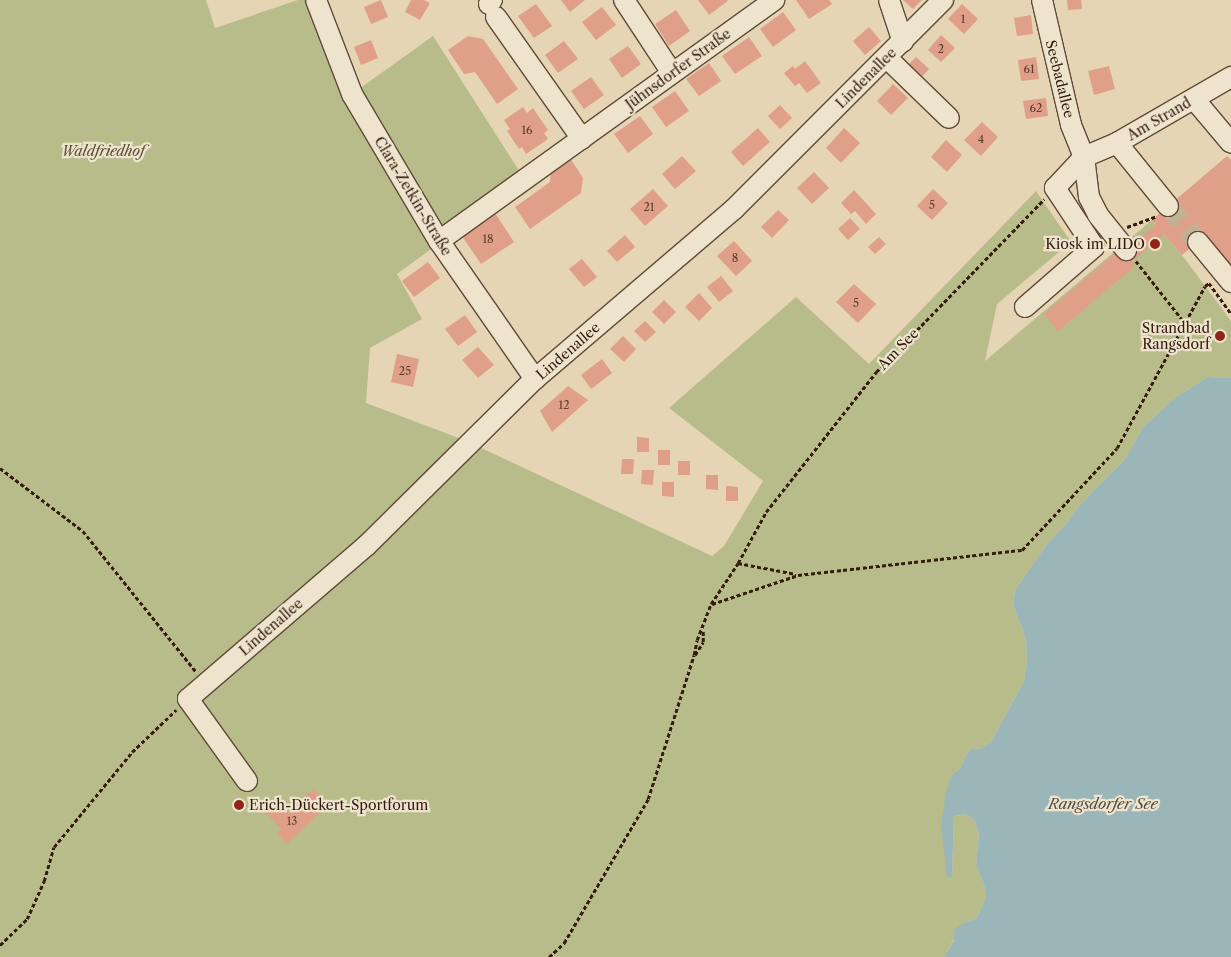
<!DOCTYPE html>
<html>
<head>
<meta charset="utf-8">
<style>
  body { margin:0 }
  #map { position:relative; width:1231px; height:957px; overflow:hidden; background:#e5d5b4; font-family:"Libre Caslon Text",serif }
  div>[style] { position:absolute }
  .green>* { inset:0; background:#b8bc8b }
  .water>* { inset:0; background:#9bb6b8 }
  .building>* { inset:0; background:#e09f88 }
  .minor-tunnel>* { height:20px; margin-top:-10px; transform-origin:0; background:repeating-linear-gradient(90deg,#c2b093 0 20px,transparent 0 30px) }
  .path>* { height:2.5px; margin-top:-1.25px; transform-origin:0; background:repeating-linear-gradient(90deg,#341c0e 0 4px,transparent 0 6.5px) }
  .roads { filter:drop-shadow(1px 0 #604a38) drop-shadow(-1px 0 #604a38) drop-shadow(0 1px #604a38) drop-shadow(0 -1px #604a38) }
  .minor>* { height:20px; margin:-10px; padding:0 10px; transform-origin:10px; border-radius:10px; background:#eee4ce }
  .dots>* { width:14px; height:14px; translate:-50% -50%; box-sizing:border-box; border:2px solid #eee4ce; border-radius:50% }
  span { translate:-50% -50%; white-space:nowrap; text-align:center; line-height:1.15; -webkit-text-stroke:4.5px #eee4ce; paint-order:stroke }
  .number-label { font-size:11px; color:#5f3d2c }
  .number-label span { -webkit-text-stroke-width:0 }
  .street-label { font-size:14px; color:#341c0e }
  .park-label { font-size:14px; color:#5c4c34; font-style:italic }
  .poi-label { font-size:14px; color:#341c0e }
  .right { translate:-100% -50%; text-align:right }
  .left { translate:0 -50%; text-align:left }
  .water-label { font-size:15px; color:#534a41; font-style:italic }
</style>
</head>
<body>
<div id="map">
  <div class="green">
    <i style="clip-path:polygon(0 0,206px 0,215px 28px,298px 0,316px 0,352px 94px,433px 36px,525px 180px,397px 274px,422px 319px,370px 348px,366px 403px,464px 440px,712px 556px,724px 546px,763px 481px,669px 408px,796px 297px,869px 364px,1036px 191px,1071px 242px,997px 304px,985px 361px,1152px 220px,1182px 255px,1231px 321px,1231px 378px,1208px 377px,1176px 397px,1143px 427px,1125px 459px,1077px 508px,1067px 523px,1047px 544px,1015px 590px,1013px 605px,1026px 639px,1027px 661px,1024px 681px,991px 742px,981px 749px,973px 748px,967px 753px,960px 768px,952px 775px,952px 876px,954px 816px,966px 814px,975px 821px,979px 834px,976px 865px,984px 885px,986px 898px,976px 919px,963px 923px,944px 957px,0 957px)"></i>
  </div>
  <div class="water">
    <i style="clip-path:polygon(1208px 377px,1231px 378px,1231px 957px,944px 957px,954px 940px,954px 930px,963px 923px,976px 919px,986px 898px,984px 885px,976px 865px,979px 834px,975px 821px,966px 814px,954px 816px,952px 877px,947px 877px,941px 826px,946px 792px,952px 775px,960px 768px,967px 753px,973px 748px,981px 749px,991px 742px,1024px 681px,1027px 661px,1026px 639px,1013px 605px,1015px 590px,1047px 544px,1067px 523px,1077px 508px,1125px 459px,1143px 427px,1176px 397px)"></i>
  </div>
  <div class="building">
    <i style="clip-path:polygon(381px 0,388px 17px,371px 24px,364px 7px)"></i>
    <i style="clip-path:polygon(411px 0,424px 0,430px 3px,420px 20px,405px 12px)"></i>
    <i style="clip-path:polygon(561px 0,585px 0,570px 12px)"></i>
    <i style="clip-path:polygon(698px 0,727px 0,728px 1px,709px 15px)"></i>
    <i style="clip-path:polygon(796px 0,829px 0,832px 4px,809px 19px)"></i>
    <i style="clip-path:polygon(903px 0,922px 0,913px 9px)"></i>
    <i style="clip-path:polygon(1067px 0,1081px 0,1082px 9px,1068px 10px)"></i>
    <i style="clip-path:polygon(536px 4px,552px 26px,534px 38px,518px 16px)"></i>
    <i style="clip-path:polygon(962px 4px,978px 19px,964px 34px,948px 19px)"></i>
    <i style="clip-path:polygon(602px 7px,616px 25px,596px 40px,582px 22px)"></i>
    <i style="clip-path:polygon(676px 10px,690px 31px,669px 46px,655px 24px)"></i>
    <i style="clip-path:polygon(783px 12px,796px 30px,773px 47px,760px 29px)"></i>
    <i style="clip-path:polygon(1031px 15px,1033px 34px,1017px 36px,1014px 18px)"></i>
    <i style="clip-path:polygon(869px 27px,881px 41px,865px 55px,853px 41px)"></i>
    <i style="clip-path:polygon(941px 35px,955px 48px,941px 62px,928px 50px)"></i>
    <i style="clip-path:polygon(468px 36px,483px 39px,518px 89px,497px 104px,475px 72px,464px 74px,448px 50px)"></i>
    <i style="clip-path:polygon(749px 37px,762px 56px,735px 74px,722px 56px)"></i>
    <i style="clip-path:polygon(371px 40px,378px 58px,361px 65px,354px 47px)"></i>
    <i style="clip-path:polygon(564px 41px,578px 59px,558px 73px,545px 55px)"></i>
    <i style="clip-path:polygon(628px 46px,641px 64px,622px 78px,609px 59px)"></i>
    <i style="clip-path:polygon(916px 57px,929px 69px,918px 81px,904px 69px)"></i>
    <i style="clip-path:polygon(1036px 57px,1039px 79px,1021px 81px,1018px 60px)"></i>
    <i style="clip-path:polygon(805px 61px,821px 83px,807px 93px,799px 83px,795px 86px,784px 73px,793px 66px,795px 69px)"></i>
    <i style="clip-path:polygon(709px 63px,721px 81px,699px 96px,686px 79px)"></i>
    <i style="clip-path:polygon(1109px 66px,1115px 89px,1094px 95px,1088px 71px)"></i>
    <i style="clip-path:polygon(591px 77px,604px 95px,584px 109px,571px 91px)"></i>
    <i style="clip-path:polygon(893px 84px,908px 98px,891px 115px,877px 101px)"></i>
    <i style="clip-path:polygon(675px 91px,689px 111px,666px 127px,652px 107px)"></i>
    <i style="clip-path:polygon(1046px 98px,1048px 116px,1026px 119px,1023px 101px)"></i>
    <i style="clip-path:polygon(780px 105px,792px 118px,780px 129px,768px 116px)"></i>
    <i style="clip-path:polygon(523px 107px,527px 113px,533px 108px,548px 130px,544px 133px,548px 139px,526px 154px,522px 147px,519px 149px,507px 131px,510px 129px,504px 120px)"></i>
    <i style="clip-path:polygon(640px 116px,653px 134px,628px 153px,614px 134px)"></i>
    <i style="clip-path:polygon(982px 122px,998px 137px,981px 156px,964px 140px)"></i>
    <i style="clip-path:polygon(758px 128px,770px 142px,743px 166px,731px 152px)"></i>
    <i style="clip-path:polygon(844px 128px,860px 143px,841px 163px,826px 148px)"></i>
    <i style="clip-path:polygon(946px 140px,962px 155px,947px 172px,931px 157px)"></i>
    <i style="clip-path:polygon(682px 156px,696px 171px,675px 189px,662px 174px)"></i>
    <i style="clip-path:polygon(1227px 156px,1231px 160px,1231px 267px,1205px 236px,1182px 255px,1164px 234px,1132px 262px,1135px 266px,1058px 331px,1044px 314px,1120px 249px,1123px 253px,1156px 224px,1152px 220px)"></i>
    <i style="clip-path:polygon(570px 158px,583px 178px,581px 193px,530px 229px,515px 207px,550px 182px,551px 171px)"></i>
    <i style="clip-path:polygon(814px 172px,829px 188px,812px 204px,797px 188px)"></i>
    <i style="clip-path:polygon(653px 189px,668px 206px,645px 226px,630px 209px)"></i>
    <i style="clip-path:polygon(933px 189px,948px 203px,932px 220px,917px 206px)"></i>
    <i style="clip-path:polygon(854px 190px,876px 214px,866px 224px,855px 211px,851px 214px,841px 203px)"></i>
    <i style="clip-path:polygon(778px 210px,789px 220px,772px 238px,761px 227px)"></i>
    <i style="clip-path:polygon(495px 213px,514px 242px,481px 264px,462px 236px)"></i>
    <i style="clip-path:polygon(850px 218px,860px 229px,848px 240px,838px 229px)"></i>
    <i style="clip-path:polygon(625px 235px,635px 247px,617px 262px,607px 251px)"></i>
    <i style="clip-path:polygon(879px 237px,886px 244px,875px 254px,868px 247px)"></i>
    <i style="clip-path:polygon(734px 241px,752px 261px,736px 276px,717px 256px)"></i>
    <i style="clip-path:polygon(582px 259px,597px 277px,584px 287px,569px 269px)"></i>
    <i style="clip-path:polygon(428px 262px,440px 278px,414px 297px,402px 281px)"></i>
    <i style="clip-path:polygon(721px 276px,733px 291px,719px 302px,707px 287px)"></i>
    <i style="clip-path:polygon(854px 284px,876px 304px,858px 323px,836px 302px)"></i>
    <i style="clip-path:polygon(699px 293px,712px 308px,699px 321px,685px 307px)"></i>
    <i style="clip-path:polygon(664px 300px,676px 312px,664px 324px,652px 312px)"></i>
    <i style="clip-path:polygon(465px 315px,477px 332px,458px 346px,445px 329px)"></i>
    <i style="clip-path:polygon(645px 321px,656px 332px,645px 342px,634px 331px)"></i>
    <i style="clip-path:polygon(623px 336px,636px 349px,624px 362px,610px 349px)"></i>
    <i style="clip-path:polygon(478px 347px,494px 365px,478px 378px,462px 360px)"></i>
    <i style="clip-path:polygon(397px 354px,419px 359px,413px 387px,391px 382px)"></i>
    <i style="clip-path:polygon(602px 359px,612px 373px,591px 389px,581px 375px)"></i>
    <i style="clip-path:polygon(568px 386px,588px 400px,552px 432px,540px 411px)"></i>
    <i style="clip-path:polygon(637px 437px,649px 438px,649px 452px,637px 452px)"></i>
    <i style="clip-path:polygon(658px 450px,670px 450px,670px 465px,658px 465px)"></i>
    <i style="clip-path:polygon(622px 459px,634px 459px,633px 474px,621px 474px)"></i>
    <i style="clip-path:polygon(678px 461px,690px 461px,690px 475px,678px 475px)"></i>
    <i style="clip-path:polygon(642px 470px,654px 470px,653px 485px,641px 484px)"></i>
    <i style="clip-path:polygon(706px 475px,718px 475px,718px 490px,706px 489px)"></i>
    <i style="clip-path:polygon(662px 482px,674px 482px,674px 497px,662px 496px)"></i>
    <i style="clip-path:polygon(726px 486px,738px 487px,738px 501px,726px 501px)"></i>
    <i style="clip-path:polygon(313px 789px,328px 804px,287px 844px,277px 833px,281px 829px,264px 811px,276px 800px,288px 813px)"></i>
  </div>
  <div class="minor-tunnel">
    <i style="left:1168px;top:206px;width:47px;rotate:50.2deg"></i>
  </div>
  <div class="path">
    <i style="left:1127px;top:227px;width:30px;rotate:-20deg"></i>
    <i style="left:1136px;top:261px;width:79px;rotate:51.7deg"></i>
    <i style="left:0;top:468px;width:104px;rotate:37.2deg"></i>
    <i style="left:83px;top:531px;width:182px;rotate:51.2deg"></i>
    <i style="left:738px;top:563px;width:59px;rotate:10.7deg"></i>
    <i style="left:712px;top:604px;width:91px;rotate:-18.6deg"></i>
    <i style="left:798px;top:575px;width:225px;rotate:-6.4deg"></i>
    <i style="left:1022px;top:550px;width:139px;rotate:-47deg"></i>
    <i style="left:1117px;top:448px;width:184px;rotate:-61.5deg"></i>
    <i style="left:1205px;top:286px;width:5px;rotate:-37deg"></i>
    <i style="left:1209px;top:283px;width:37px;rotate:54deg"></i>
    <i style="left:695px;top:655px;width:15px;rotate:-58deg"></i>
    <i style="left:703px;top:642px;width:12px;rotate:-90deg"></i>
    <i style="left:0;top:945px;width:37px;rotate:-44deg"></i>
    <i style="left:27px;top:919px;width:42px;rotate:-65.9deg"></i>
    <i style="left:44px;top:881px;width:35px;rotate:-74deg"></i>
    <i style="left:54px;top:847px;width:123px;rotate:-50.6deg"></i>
    <i style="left:132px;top:752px;width:61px;rotate:-43.7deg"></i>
    <i style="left:549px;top:957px;width:21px;rotate:-43deg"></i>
    <i style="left:564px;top:943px;width:167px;rotate:-59.7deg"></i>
    <i style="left:648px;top:799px;width:151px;rotate:-72.3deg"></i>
    <i style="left:694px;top:655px;width:15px;rotate:-79deg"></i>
    <i style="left:697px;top:640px;width:39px;rotate:-69deg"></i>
    <i style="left:711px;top:604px;width:49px;rotate:-56.6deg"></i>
    <i style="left:738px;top:563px;width:58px;rotate:-61.2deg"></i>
    <i style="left:766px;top:512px;width:178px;rotate:-51.8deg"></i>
    <i style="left:876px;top:372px;width:241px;rotate:-45.8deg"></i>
  </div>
  <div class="roads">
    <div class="minor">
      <i style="left:316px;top:0;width:101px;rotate:69deg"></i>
      <i style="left:352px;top:94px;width:171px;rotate:59.4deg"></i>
      <i style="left:439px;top:241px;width:168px;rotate:55.2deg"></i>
      <i style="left:624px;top:0;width:87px;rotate:56.7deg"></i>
      <i style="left:889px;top:0;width:44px;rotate:71.6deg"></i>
      <i style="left:1042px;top:0;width:128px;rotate:76.9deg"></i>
      <i style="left:1071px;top:125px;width:35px;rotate:68deg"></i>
      <i style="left:1084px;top:157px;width:40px;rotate:82.9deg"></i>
      <i style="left:1089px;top:197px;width:20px;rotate:63deg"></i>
      <i style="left:1098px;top:215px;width:45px;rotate:51.3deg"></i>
      <i style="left:489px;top:4px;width:5px;rotate:-53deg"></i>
      <i style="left:496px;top:17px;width:149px;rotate:54.8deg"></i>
      <i style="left:887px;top:58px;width:86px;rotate:44.1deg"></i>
      <i style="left:1194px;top:99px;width:57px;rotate:49.9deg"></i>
      <i style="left:1117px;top:143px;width:81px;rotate:51deg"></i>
      <i style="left:439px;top:241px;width:413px;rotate:-35.7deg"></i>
      <i style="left:1198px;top:242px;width:52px;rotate:50.5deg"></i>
      <i style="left:1025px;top:307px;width:91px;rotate:-41deg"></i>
      <i style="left:1094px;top:247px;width:71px;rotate:-123.5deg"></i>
      <i style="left:1055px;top:188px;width:42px;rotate:-46.9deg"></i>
      <i style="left:1084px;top:157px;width:36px;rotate:-23deg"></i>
      <i style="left:1117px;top:143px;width:132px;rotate:-30.1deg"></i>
      <i style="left:247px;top:781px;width:101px;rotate:-125.7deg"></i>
      <i style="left:188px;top:699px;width:236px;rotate:-40.7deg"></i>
      <i style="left:367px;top:545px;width:236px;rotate:-44.7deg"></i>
      <i style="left:535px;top:379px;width:262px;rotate:-40.5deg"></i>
      <i style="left:734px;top:209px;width:296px;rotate:-45deg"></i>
    </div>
  </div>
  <div class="dots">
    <i style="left:1155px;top:244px;background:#8f2418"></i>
    <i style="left:1220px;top:336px;background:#8f2418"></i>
    <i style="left:239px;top:805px;background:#8f2418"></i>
  </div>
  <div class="number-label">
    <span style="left:963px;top:19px">1</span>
    <span style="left:941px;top:49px">2</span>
    <span style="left:1029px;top:69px">61</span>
    <span style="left:1036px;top:108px">62</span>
    <span style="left:527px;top:130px">16</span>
    <span style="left:981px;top:139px">4</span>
    <span style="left:932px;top:205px">5</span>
    <span style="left:649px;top:207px">21</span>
    <span style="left:488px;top:239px">18</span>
    <span style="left:735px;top:258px">8</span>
    <span style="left:856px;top:303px">5</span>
    <span style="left:405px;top:371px">25</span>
    <span style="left:564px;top:405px">12</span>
    <span style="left:292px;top:821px">13</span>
  </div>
  <div class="street-label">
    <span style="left:678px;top:69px;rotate:-36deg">Jühnsdorfer Straße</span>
    <span style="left:866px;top:78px;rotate:-45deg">Lindenallee</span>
    <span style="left:1060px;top:79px;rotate:76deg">Seebadallee</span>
    <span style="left:1159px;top:119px;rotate:-30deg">Am Strand</span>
    <span style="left:413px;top:196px;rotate:59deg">Clara-Zetkin-Straße</span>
    <span style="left:898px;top:349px;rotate:-46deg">Am See</span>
    <span style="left:568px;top:351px;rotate:-41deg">Lindenallee</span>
    <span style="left:271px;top:627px;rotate:-41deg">Lindenallee</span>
  </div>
  <div class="park-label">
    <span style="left:103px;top:151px">Waldfriedhof</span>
  </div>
  <div class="poi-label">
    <span class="right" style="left:1145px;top:244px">Kiosk im LIDO</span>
    <span class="right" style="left:1210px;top:336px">Strandbad<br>Rangsdorf</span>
    <span class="left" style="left:249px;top:805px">Erich-Dückert-Sportforum</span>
  </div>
  <div class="water-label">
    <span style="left:1103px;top:804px">Rangsdorfer See</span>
  </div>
</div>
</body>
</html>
